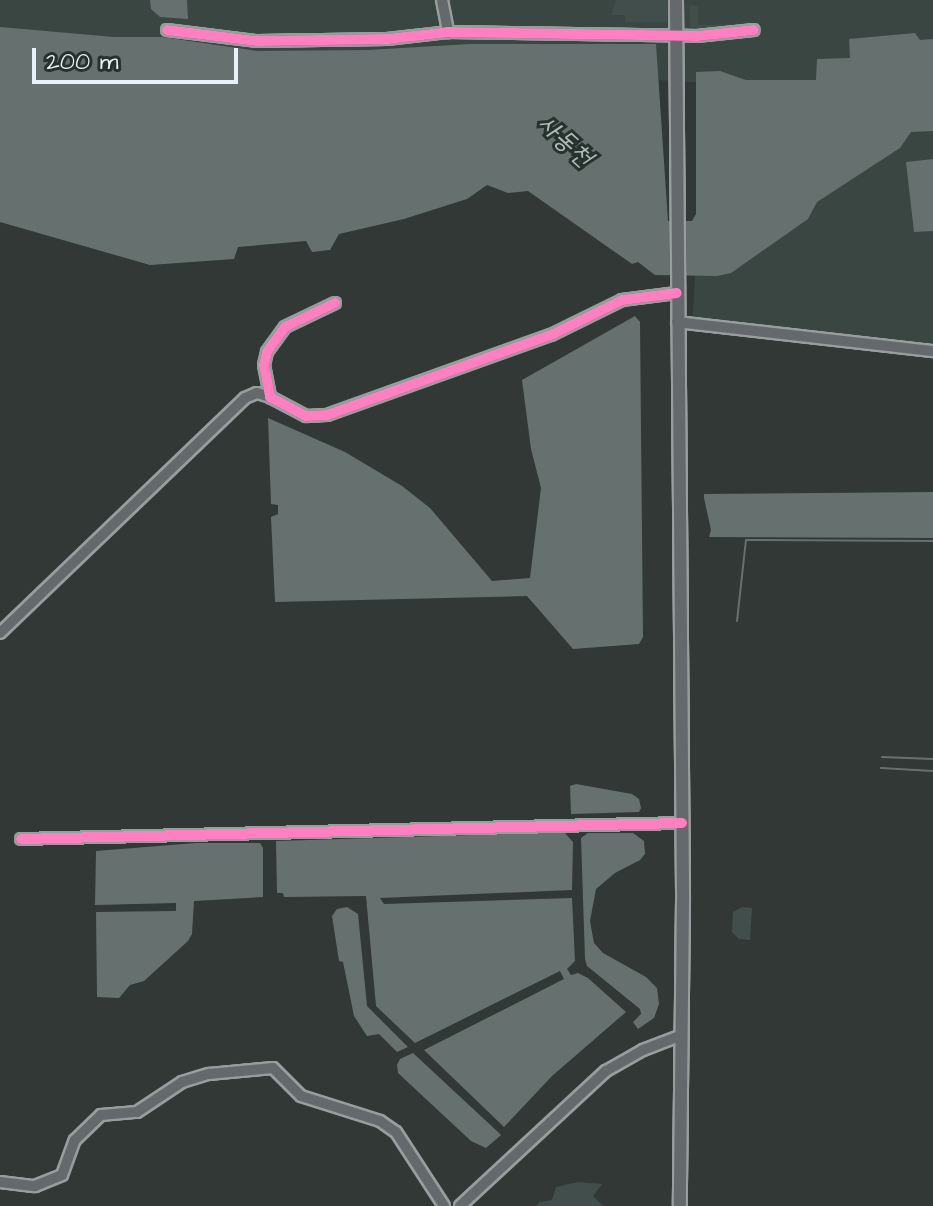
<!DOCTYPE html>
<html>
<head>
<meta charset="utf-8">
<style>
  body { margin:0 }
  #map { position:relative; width:933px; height:1206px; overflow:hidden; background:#313835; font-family:"Architects Daughter","Poor Story",sans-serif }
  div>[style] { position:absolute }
  .built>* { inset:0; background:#3a4641 }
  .green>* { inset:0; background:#424e4b }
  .water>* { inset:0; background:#66716f }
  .stream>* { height:2px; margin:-1px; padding:0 1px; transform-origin:1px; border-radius:1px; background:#66716f }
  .roads { filter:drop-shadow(2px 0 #989d9e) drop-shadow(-2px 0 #989d9e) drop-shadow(0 2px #989d9e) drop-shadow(0 -2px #989d9e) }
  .minor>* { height:10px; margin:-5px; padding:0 5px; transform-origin:5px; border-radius:5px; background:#646a6b }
  .major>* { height:12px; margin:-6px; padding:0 6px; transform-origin:6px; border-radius:6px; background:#646a6b }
  .cycleway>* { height:10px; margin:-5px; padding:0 5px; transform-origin:5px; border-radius:5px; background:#ff80c0 }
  span { translate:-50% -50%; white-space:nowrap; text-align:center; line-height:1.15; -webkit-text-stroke:6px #26332d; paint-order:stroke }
  .water-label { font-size:26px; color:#b0babd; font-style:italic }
  .scale { position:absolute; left:32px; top:48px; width:206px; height:36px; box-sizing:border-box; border:4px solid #e8f1f8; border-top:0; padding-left:10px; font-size:24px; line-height:28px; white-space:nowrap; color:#e8f1f8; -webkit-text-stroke:6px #26332d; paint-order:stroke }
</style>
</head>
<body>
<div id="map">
  <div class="built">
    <i style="clip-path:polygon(0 0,933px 0,933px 356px,692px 330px,706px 83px,0 41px)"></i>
  </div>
  <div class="green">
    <i style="clip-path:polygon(616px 0,668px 0,667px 22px,625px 22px,625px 15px,611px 15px)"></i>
    <i style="clip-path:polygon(689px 5px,698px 6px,698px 25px,743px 24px,743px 27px,691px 32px)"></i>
    <i style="clip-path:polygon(742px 907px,752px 908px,750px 940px,739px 939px,732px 932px,733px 912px)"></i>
    <i style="clip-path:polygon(578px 1182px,602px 1184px,593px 1196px,603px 1206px,536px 1206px,540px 1202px,552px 1200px,556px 1187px)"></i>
  </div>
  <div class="water">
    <i style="clip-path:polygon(150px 0,187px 0,188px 19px,160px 17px,151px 9px)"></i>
    <i style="clip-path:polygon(0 27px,114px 37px,162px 37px,257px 51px,368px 50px,470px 44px,656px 44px,668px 221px,692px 221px,696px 214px,696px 72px,720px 71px,746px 80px,816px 80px,817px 59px,850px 58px,849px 39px,915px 33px,920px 40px,933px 39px,933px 131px,911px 132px,900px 148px,817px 202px,808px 219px,731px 273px,717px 276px,655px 275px,638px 262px,632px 264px,528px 191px,508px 193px,487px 185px,467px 199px,404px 219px,339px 234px,330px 250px,312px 252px,306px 241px,238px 247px,234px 259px,150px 265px,0 222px)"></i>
    <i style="clip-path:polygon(933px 159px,933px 231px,914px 232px,906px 162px)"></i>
    <i style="clip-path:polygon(635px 316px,640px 322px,643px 637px,639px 644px,573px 649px,527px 596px,275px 602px,271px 517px,278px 514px,278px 505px,271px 504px,268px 418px,345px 452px,402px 486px,430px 508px,492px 581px,530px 578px,541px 488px,531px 449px,522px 380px)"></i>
    <i style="clip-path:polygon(933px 492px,933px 538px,709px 537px,711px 530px,704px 498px,704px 494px)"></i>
    <i style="clip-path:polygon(576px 784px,632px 794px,639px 799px,641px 808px,639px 812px,571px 814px,570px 786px)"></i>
    <i style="clip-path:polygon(564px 832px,573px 842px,572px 890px,380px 898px,384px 904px,572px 898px,575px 961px,567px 969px,571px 975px,578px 973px,588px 978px,626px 1012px,552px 1076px,504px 1127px,424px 1050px,564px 979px,560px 971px,415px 1043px,376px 1006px,366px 896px,284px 897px,283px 893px,277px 893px,276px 841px)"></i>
    <i style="clip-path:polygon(588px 833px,633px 833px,644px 841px,645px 854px,640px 860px,615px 873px,596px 889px,590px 921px,594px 943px,603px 953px,646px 977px,657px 988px,659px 1004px,654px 1018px,638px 1029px,633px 1022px,641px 1014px,640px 1009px,587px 966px,585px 959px,581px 838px)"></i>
    <i style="clip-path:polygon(196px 843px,260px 843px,263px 848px,263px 897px,194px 901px,192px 934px,188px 941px,144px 981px,130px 985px,119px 998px,97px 997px,96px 912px,176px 911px,176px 903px,95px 905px,96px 851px)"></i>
    <i style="clip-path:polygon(347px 907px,358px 914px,367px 1006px,408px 1047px,397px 1052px,379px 1034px,367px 1036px,354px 1016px,343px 962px,339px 961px,332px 916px,337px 909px)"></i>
    <i style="clip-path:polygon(413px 1053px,498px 1132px,501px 1135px,486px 1148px,471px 1141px,398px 1073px,397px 1065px,400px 1059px)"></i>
  </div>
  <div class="stream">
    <i style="left:737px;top:621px;width:81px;rotate:-83.7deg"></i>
    <i style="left:746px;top:540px;width:187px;rotate:0.3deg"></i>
    <i style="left:882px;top:757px;width:51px;rotate:2.2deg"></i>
    <i style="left:881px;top:768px;width:52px;rotate:3.3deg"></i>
  </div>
  <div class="roads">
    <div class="minor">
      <i style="left:442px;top:0;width:33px;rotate:79deg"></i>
      <i style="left:167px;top:30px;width:91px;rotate:7deg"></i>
      <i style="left:257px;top:41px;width:130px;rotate:-0.9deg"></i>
      <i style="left:387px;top:39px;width:61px;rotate:-6.5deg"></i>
      <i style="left:448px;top:32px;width:249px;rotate:0.9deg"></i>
      <i style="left:697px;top:36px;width:57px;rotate:-6deg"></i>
      <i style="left:335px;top:303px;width:55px;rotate:154.4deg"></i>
      <i style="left:285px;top:327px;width:31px;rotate:126deg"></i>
      <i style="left:267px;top:352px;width:13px;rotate:103deg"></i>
      <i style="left:264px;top:365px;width:33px;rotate:79deg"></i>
      <i style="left:270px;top:397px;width:41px;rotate:27.8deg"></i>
      <i style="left:306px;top:416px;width:21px;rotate:-3deg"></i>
      <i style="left:327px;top:415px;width:238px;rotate:-19.7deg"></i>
      <i style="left:551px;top:335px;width:79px;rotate:-26.2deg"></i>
      <i style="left:622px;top:300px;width:55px;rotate:-7.3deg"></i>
      <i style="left:677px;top:322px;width:258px;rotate:6.5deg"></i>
      <i style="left:0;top:633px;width:339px;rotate:-43.8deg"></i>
      <i style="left:245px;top:398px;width:13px;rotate:-23deg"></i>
      <i style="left:257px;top:393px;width:14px;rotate:17deg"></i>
      <i style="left:21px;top:839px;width:661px;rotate:-1.39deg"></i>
      <i style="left:0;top:1182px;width:35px;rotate:7deg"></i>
      <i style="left:35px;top:1186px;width:29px;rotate:-22deg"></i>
      <i style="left:62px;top:1175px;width:37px;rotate:-70deg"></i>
      <i style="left:75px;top:1140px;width:36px;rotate:-44deg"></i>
      <i style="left:101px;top:1115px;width:36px;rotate:-5deg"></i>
      <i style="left:137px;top:1112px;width:54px;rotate:-33.7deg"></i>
      <i style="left:182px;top:1082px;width:28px;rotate:-17deg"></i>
      <i style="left:209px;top:1074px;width:64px;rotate:-5.4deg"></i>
      <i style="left:273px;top:1068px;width:40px;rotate:45deg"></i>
      <i style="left:301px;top:1096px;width:83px;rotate:17.6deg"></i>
      <i style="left:380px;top:1121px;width:19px;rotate:35deg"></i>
      <i style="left:396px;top:1132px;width:88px;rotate:57deg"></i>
      <i style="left:460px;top:1206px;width:199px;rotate:-42.8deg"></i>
      <i style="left:606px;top:1071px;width:43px;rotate:-29.6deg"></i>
      <i style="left:643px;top:1050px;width:42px;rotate:-21deg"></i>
    </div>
    <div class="major">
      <i style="left:676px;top:0;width:900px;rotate:89.55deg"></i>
      <i style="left:683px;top:900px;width:306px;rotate:90.6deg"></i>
    </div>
  </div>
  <div class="cycleway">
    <i style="left:167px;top:30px;width:91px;rotate:7deg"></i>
    <i style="left:257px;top:41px;width:130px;rotate:-0.9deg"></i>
    <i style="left:387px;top:39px;width:61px;rotate:-6.5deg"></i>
    <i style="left:448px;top:32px;width:249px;rotate:0.9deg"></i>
    <i style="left:697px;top:36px;width:57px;rotate:-6deg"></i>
    <i style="left:335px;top:303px;width:55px;rotate:154.4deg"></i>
    <i style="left:285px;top:327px;width:31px;rotate:126deg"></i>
    <i style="left:267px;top:352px;width:13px;rotate:103deg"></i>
    <i style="left:264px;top:365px;width:33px;rotate:79deg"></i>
    <i style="left:270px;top:397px;width:41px;rotate:27.8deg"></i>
    <i style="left:306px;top:416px;width:21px;rotate:-3deg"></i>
    <i style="left:327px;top:415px;width:238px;rotate:-19.7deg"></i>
    <i style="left:551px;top:335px;width:79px;rotate:-26.2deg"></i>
    <i style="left:622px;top:300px;width:55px;rotate:-7.3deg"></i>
    <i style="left:21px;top:839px;width:661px;rotate:-1.39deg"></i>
  </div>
  <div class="water-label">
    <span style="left:565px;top:141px;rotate:42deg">사동천</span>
  </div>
  <div class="scale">200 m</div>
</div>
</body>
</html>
